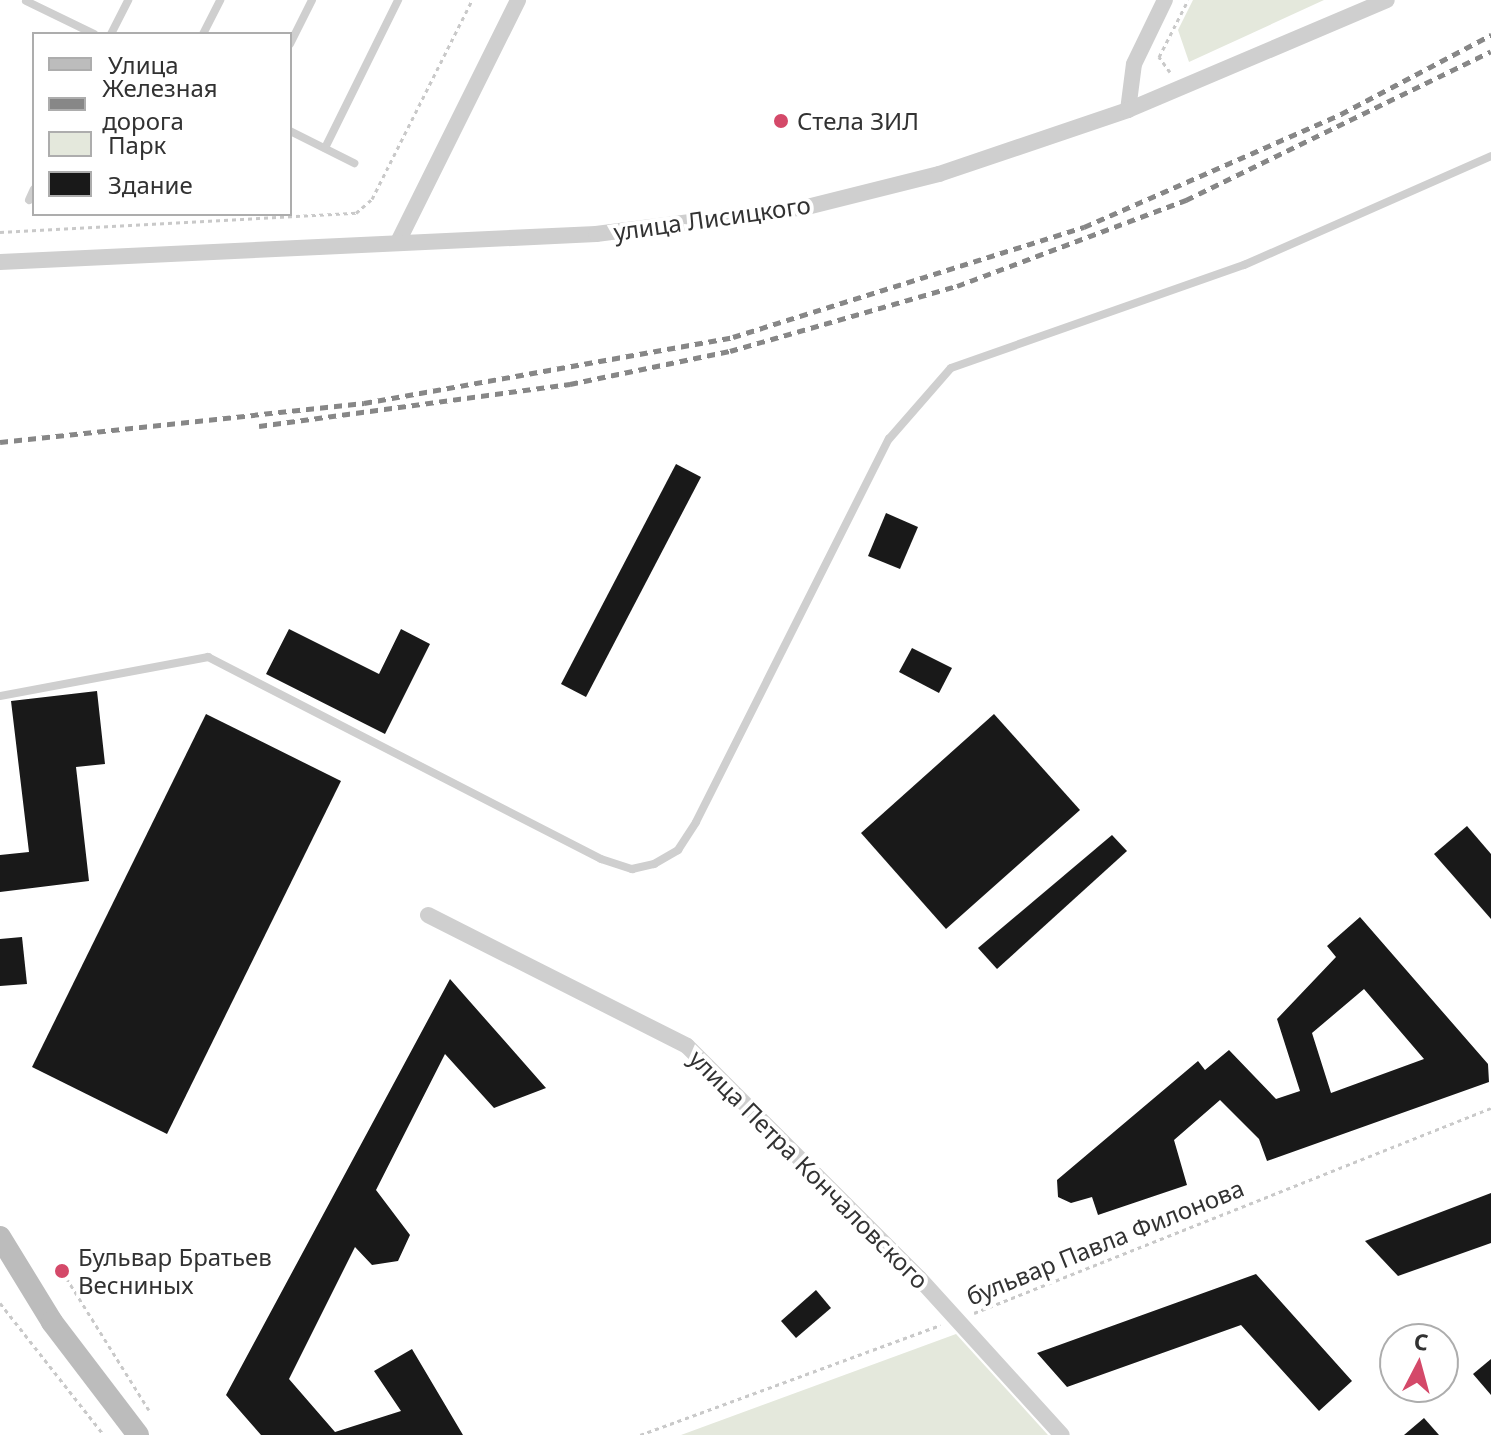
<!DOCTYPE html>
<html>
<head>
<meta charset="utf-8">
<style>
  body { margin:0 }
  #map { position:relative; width:1491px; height:1435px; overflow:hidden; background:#fff; font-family:"Noto Sans",sans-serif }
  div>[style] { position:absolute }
  .green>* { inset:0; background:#e4e8dc }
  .building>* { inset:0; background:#191919 }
  .path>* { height:3px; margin-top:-1.5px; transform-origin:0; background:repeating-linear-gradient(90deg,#c9c9c9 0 4px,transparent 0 8px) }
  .service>* { height:8px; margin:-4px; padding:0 4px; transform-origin:4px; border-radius:4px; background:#cfcfcf }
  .minor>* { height:16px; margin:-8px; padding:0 8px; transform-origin:8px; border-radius:8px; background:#cfcfcf }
  .secondary>* { height:22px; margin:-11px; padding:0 11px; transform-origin:11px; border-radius:11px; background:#bcbcbc }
  .rail>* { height:5px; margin-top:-2.5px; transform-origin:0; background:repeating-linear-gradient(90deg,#878787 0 8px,transparent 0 14px) }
  .dots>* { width:22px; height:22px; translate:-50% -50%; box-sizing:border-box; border:4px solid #fff; border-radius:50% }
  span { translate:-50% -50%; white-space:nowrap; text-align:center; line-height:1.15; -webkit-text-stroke:8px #fff; paint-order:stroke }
  .poi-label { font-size:24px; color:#323232 }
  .left { translate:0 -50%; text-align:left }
  .street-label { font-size:24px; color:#323232 }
  .legend { position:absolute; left:32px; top:32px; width:260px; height:184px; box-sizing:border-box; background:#fff; border:2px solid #adadad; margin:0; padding:10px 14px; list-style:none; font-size:24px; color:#323232 }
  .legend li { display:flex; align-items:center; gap:16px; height:40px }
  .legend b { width:40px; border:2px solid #adadad }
  .north { position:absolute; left:1379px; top:1323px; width:80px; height:80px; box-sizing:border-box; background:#fff; border:2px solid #adadad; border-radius:50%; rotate:6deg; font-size:22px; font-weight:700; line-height:32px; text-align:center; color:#323232 }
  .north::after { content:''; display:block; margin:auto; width:28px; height:36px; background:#d44969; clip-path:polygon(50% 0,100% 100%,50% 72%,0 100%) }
</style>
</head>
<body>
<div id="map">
  <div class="green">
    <i style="clip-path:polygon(1193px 0,1324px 0,1189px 62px,1178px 30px)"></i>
    <i style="clip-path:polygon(956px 1334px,1048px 1435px,681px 1435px)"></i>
  </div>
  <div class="building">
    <i style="clip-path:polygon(676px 464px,701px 477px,586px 697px,561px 684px)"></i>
    <i style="clip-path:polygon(886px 513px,918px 527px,900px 569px,868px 556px)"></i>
    <i style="clip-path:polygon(289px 629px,379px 674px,401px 629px,430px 644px,385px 734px,266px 674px)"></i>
    <i style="clip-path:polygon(912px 648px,952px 668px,939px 693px,899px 672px)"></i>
    <i style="clip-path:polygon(97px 691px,105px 764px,76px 767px,89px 881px,0 892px,0 855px,29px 852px,11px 701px)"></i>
    <i style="clip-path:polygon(206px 714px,341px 781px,167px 1134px,32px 1067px)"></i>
    <i style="clip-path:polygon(994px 714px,1080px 810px,946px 929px,861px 833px)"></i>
    <i style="clip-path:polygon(1467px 826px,1491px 854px,1491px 919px,1434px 854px)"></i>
    <i style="clip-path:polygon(1112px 835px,1127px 851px,997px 969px,978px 948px)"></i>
    <i style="clip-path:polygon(evenodd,1360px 917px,1488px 1064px,1489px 1082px,1267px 1161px,1259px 1139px,1220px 1100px,1174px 1140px,1187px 1185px,1098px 1215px,1092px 1197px,1071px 1203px,1058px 1197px,1057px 1180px,1198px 1061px,1205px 1070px,1229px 1050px,1276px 1099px,1300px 1091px,1277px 1019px,1336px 957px,1327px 946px,1360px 917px,1364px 989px,1424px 1059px,1331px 1093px,1312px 1033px,1364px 989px)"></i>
    <i style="clip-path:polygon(22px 937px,27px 984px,0 986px,0 939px)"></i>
    <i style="clip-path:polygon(450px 979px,546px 1088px,494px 1108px,445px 1054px,376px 1190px,410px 1235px,398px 1261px,372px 1265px,355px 1247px,289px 1379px,335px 1432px,401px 1411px,374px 1371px,412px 1349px,463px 1435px,261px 1435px,226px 1395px)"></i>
    <i style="clip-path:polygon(1491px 1193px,1491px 1243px,1398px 1276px,1365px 1241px)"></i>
    <i style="clip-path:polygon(1256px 1274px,1352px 1381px,1319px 1411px,1241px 1325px,1067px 1387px,1037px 1353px)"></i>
    <i style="clip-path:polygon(816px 1290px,831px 1308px,796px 1338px,781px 1321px)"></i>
    <i style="clip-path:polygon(1491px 1359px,1491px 1395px,1473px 1374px)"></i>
    <i style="clip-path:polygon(1424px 1418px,1439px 1435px,1404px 1435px)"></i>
  </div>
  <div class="path">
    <i style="left:1170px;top:72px;width:19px;rotate:-126deg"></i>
    <i style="left:1159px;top:57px;width:64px;rotate:-63deg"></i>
    <i style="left:0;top:232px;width:357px;rotate:-3.1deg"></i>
    <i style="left:356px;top:213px;width:21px;rotate:-41deg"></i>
    <i style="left:372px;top:199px;width:223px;rotate:-63.3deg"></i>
    <i style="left:62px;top:1271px;width:164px;rotate:58deg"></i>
    <i style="left:0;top:1303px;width:168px;rotate:51.8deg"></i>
    <i style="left:974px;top:1313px;width:556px;rotate:-21.63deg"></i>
    <i style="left:640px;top:1435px;width:320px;rotate:-20.1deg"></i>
  </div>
  <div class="service">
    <i style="left:26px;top:1px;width:76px;rotate:25.9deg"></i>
    <i style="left:111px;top:34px;width:38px;rotate:-63deg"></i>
    <i style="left:203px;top:34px;width:38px;rotate:-63deg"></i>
    <i style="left:290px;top:44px;width:49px;rotate:-63.4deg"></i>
    <i style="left:290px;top:131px;width:72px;rotate:26.6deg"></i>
    <i style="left:325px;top:148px;width:165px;rotate:-63.7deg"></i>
    <i style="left:29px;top:200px;width:12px;rotate:-66deg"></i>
    <i style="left:0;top:696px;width:212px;rotate:-10.6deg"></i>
    <i style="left:208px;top:657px;width:442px;rotate:27.2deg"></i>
    <i style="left:601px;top:859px;width:33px;rotate:18deg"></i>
    <i style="left:632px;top:869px;width:23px;rotate:-13deg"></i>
    <i style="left:654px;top:864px;width:28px;rotate:-30deg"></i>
    <i style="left:678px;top:850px;width:33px;rotate:-57deg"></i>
    <i style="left:696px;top:822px;width:429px;rotate:-63.3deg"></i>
    <i style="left:889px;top:439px;width:94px;rotate:-48.9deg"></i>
    <i style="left:951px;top:368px;width:311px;rotate:-19.4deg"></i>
    <i style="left:1244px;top:265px;width:270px;rotate:-23.8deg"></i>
  </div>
  <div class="minor">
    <i style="left:1128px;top:110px;width:46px;rotate:-82.6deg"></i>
    <i style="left:1134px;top:64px;width:71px;rotate:-64.2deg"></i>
    <i style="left:398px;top:242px;width:270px;rotate:-63.6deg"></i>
    <i style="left:0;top:262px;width:597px;rotate:-2.69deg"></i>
    <i style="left:596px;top:234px;width:213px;rotate:-7.3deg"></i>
    <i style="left:807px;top:207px;width:136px;rotate:-14deg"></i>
    <i style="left:939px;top:174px;width:200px;rotate:-18.7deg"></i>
    <i style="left:1128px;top:110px;width:281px;rotate:-23deg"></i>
    <i style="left:428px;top:915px;width:290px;rotate:26.8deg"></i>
    <i style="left:687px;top:1046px;width:328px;rotate:45deg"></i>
    <i style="left:919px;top:1278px;width:212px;rotate:47.7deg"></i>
  </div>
  <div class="secondary">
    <i style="left:0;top:1237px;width:100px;rotate:58.5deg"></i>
    <i style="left:52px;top:1322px;width:142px;rotate:52.7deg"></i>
  </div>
  <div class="rail">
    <i style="left:259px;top:426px;width:314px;rotate:-7.7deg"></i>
    <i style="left:570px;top:384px;width:163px;rotate:-11.7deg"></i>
    <i style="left:730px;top:351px;width:236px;rotate:-16deg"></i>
    <i style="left:957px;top:286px;width:245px;rotate:-20.6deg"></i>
    <i style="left:1186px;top:200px;width:339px;rotate:-26deg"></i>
    <i style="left:0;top:442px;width:366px;rotate:-6.1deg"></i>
    <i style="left:364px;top:403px;width:375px;rotate:-10.1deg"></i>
    <i style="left:733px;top:337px;width:368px;rotate:-17.4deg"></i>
    <i style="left:1084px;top:227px;width:281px;rotate:-23.7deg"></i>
    <i style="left:1341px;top:114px;width:170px;rotate:-27.8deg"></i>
  </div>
  <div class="dots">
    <i style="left:781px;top:121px;background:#d44969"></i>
    <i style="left:62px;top:1271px;background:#d44969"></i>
  </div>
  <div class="poi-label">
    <span class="left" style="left:797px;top:121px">Стела ЗИЛ</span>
    <span class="left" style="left:78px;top:1271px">Бульвар Братьев<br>Весниных</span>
  </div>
  <div class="street-label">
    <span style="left:712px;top:218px;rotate:-8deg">улица Лисицкого</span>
    <span style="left:809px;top:1169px;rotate:45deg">улица Петра Кончаловского</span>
    <span style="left:1105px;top:1242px;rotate:-22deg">бульвар Павла Филонова</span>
  </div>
  <ul class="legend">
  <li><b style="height:10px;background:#bcbcbc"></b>Улица</li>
  <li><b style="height:10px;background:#878787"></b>Железная дорога</li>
  <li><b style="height:22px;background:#e4e8dc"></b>Парк</li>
  <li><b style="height:22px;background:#191919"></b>Здание</li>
  </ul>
  <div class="north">С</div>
</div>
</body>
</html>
